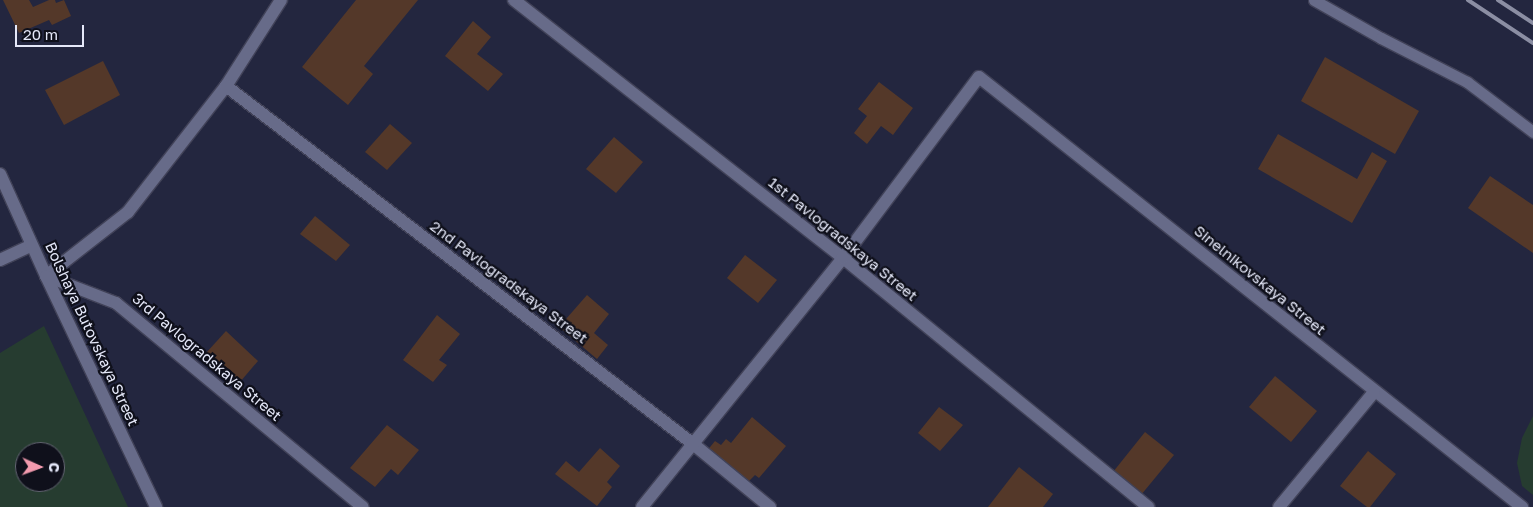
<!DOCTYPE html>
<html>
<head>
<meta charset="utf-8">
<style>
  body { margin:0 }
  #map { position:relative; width:1533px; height:507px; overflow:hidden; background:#23263f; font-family:"Golos Text",sans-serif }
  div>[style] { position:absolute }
  .green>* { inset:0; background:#263c30 }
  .building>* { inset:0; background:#543829 }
  .roads { filter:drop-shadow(1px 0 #414258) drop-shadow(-1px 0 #414258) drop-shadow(0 1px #414258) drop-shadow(0 -1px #414258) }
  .lane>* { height:11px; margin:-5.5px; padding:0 5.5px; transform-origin:5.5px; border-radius:5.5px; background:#676b89 }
  .street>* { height:12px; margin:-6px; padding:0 6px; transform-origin:6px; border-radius:6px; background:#676b89 }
  .secondary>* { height:12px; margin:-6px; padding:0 6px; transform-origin:6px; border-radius:6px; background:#676b89 }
  .rail>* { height:4px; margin:-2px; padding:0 2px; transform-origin:2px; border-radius:2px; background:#8b8ea3 }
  span { translate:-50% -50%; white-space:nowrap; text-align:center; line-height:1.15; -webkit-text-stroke:4.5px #0f101b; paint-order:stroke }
  .street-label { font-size:15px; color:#e5e8f9 }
  .north { position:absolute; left:15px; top:442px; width:50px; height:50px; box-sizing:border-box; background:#0f101b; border:1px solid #656674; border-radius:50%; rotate:92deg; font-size:14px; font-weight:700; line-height:20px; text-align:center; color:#e5e8f9 }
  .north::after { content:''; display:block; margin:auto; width:18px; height:22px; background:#f29aae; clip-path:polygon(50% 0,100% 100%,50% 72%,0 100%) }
  .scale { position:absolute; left:15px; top:25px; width:69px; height:22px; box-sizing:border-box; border:2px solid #e5e8f9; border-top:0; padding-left:6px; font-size:15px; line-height:18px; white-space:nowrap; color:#e5e8f9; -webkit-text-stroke:4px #0f101b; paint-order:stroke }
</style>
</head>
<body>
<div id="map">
  <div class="green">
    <i style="clip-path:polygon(evenodd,44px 326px,128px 507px,0 507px,0 353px,44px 326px,25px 452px,55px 452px,55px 482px,25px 482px,25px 452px)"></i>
    <i style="clip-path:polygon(1533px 416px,1533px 495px,1522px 486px,1517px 463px,1522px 438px)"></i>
  </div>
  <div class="building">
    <i style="clip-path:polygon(3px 0,29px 0,33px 7px,49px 0,55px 0,56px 3px,64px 0,71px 16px,52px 25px,49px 20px,19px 33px)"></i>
    <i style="clip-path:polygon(356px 0,418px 0,364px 66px,373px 74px,348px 105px,302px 67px)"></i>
    <i style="clip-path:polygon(473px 21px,491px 37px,477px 54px,503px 74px,488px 91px,445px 56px)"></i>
    <i style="clip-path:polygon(1325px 57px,1419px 111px,1395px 154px,1301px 101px)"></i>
    <i style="clip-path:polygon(103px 61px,120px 95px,64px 125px,45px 90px)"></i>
    <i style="clip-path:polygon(879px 82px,913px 108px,893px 135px,881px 126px,867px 144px,854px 133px,867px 116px,858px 109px)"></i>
    <i style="clip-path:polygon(390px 124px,412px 143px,387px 170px,365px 152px)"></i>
    <i style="clip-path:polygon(1278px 134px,1357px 179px,1372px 152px,1387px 161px,1352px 223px,1258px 169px)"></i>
    <i style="clip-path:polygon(614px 137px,643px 162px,616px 193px,586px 169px)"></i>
    <i style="clip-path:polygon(1490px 176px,1533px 205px,1533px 253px,1468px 208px)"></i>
    <i style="clip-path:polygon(315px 216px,350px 245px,336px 261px,300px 234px)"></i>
    <i style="clip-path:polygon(745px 255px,777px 280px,758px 303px,727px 278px)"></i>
    <i style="clip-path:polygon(587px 295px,609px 314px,594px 333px,608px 345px,597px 359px,559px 327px)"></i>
    <i style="clip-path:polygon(437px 315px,460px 334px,439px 360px,447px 365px,433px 382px,403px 360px)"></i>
    <i style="clip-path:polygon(226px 331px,258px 361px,240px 382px,206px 353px)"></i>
    <i style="clip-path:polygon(1275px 376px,1317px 411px,1291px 442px,1249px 407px)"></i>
    <i style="clip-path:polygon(939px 407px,963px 425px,940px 451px,918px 433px)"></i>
    <i style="clip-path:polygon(752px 417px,786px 446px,759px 478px,755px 475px,745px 485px,706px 452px,715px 441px,721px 445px,726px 439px,731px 443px)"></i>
    <i style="clip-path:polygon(387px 425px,419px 450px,398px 475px,391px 469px,375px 487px,350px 468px)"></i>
    <i style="clip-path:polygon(1145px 432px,1174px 455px,1141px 495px,1113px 472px)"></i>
    <i style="clip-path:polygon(600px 448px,620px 466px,607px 482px,612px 487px,597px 506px,555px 474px,566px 461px,579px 472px)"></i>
    <i style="clip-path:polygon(1368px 451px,1396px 474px,1370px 507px,1367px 507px,1340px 486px)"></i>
    <i style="clip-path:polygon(1019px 467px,1053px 494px,1043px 507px,988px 507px)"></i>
  </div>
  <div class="roads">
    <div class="lane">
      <i style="left:1314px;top:0;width:77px;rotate:29.6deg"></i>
      <i style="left:1381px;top:38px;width:97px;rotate:27.1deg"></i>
      <i style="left:1467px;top:82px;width:83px;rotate:37.1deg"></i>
    </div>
    <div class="street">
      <i style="left:281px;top:0;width:102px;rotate:122.6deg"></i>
      <i style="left:226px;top:86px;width:160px;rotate:127.9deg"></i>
      <i style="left:128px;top:212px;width:104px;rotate:142deg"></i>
      <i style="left:46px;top:276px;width:75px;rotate:21.1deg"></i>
      <i style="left:116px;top:303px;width:320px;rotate:39.6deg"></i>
      <i style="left:514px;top:0;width:418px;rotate:38.1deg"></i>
      <i style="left:843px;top:258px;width:394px;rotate:39.2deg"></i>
      <i style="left:226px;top:86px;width:587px;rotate:37.46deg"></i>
      <i style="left:692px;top:443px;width:101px;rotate:39.4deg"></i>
      <i style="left:0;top:260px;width:35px;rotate:-25deg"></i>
      <i style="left:642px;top:507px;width:320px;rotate:-51.1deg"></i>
      <i style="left:843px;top:258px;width:226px;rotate:-53.1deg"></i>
      <i style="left:979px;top:77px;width:693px;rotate:38.38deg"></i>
      <i style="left:1279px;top:507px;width:149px;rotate:-50.4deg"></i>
    </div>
    <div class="secondary">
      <i style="left:0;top:174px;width:112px;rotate:65.7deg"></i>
      <i style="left:46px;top:276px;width:256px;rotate:64.5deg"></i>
    </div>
  </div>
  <div class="rail">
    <i style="left:1468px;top:0;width:78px;rotate:33.5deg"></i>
    <i style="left:1498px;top:0;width:42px;rotate:33.3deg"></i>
  </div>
  <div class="street-label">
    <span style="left:843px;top:239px;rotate:39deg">1st Pavlogradskaya Street</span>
    <span style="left:1260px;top:280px;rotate:39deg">Sinelnikovskaya Street</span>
    <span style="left:509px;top:282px;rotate:37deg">2nd Pavlogradskaya Street</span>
    <span style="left:92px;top:334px;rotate:65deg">Bolshaya Butovskaya Street</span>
    <span style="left:207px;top:357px;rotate:40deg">3rd Pavlogradskaya Street</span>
  </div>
  <div class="north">С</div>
  <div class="scale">20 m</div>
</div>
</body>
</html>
